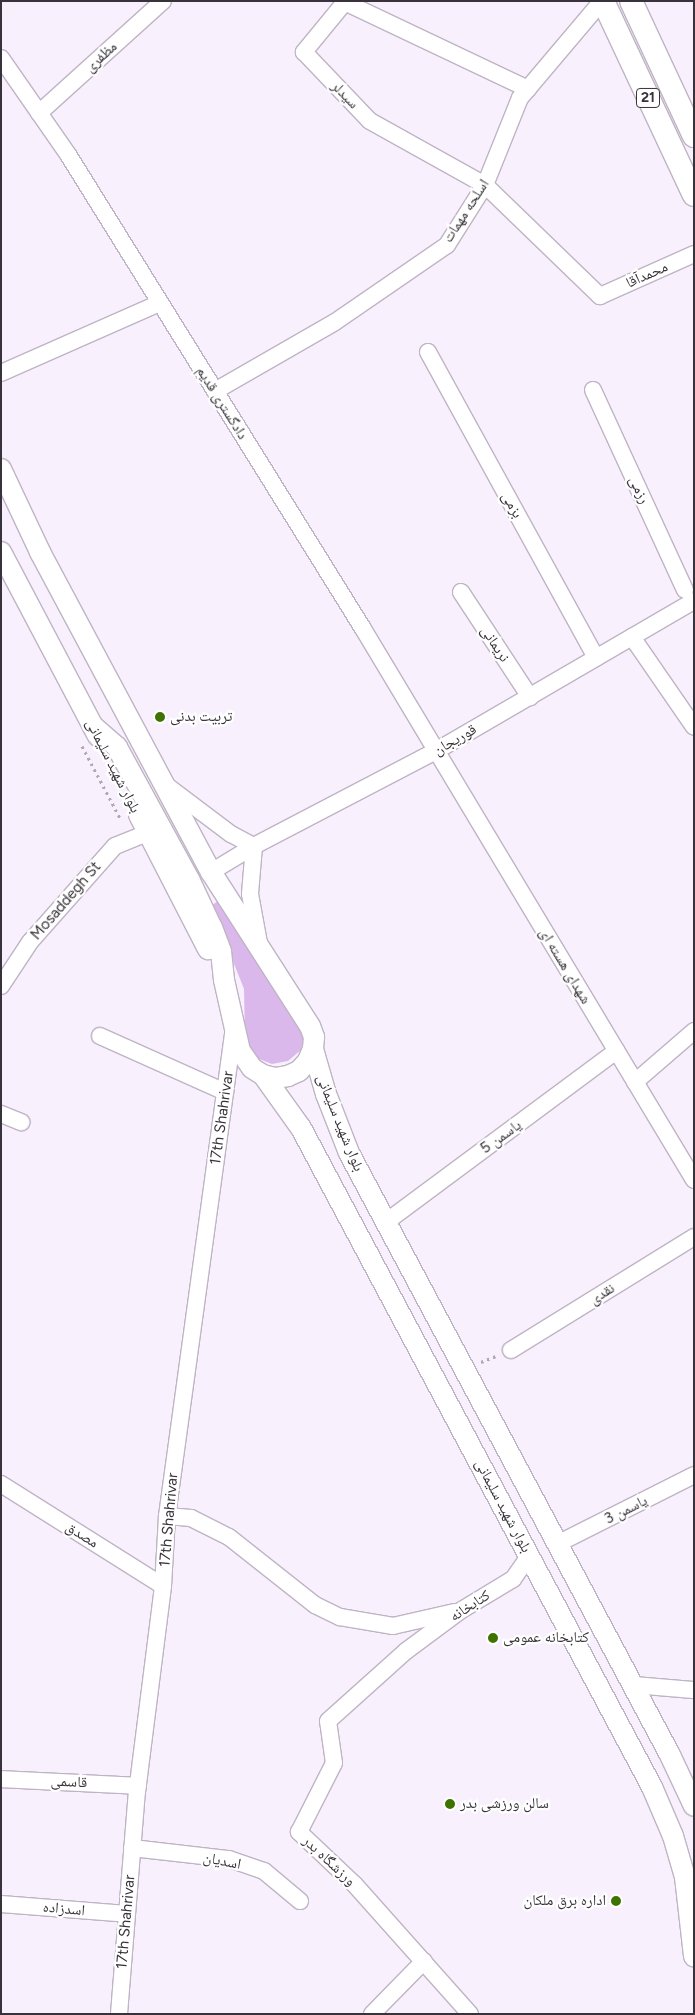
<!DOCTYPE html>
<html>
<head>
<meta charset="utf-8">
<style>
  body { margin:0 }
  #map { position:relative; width:695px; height:2015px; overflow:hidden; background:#f9f0fe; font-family:Figtree,"Noto Naskh Arabic",sans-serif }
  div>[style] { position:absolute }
  .green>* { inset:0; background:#dab8eb }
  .path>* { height:3px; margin-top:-1.5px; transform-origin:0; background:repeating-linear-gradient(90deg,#b0a9b4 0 2.5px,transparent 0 6.5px) }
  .roads { filter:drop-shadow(1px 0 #bfb4c5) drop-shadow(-1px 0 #bfb4c5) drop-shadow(0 1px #bfb4c5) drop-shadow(0 -1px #bfb4c5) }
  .minor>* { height:16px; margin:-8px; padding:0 8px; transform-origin:8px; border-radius:8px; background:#fff }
  .major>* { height:20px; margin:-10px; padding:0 10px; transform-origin:10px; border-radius:10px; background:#fff }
  .highway>* { height:22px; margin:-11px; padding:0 11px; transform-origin:11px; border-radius:11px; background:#fff }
  .dots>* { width:14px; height:14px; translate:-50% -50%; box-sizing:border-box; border:2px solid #fff; border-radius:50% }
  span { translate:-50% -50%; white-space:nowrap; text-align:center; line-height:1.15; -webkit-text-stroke:4.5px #fff; paint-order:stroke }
  .shield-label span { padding:1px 4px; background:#fff; border:1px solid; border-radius:4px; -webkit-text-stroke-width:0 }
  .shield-label { font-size:14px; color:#38333a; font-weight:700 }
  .street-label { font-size:15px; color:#38333a }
  .poi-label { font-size:15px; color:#38333a }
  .left { translate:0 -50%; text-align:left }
  .right { translate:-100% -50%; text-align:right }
  .frame { position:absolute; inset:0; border:2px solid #38333a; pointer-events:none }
</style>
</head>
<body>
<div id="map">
  <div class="green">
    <i style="clip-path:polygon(222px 898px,292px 1010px,304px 1035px,301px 1050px,288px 1061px,272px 1064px,254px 1057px,245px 1036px,244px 989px,211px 906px)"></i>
  </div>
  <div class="path">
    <i style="left:82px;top:746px;width:84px;rotate:62.2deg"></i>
    <i style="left:481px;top:1362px;width:18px;rotate:-22deg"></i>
  </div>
  <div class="roads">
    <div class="minor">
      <i style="left:1px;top:58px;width:119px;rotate:55.2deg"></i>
      <i style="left:69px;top:156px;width:555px;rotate:58.12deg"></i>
      <i style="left:362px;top:627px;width:645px;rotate:59.02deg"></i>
      <i style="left:528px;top:89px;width:203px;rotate:-154.6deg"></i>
      <i style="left:345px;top:2px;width:65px;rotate:129.4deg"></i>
      <i style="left:304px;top:52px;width:95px;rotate:46.3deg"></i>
      <i style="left:370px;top:121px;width:132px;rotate:29.1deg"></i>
      <i style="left:485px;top:185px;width:160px;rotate:44deg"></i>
      <i style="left:600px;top:296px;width:103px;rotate:-24.1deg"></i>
      <i style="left:39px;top:113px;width:167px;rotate:-42.1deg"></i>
      <i style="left:428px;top:352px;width:349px;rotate:61.2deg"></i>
      <i style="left:1px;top:373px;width:174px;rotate:-23.8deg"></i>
      <i style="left:593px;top:390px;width:220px;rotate:65.3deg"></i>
      <i style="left:215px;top:391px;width:138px;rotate:-29.9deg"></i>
      <i style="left:335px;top:322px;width:136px;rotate:-34.5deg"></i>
      <i style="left:447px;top:245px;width:71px;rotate:-57.7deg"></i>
      <i style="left:485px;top:185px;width:94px;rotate:-68.1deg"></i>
      <i style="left:520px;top:98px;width:127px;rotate:-49.8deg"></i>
      <i style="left:461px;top:592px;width:126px;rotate:56.7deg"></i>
      <i style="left:632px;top:637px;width:109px;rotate:55.4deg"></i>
      <i style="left:167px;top:786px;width:80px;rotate:36.9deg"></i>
      <i style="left:231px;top:834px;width:26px;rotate:28deg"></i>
      <i style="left:254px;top:846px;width:48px;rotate:94.8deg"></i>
      <i style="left:250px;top:894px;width:50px;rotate:79.6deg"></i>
      <i style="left:211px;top:872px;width:50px;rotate:-31.2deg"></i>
      <i style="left:254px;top:846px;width:205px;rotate:-27.6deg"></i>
      <i style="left:436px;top:751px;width:298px;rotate:-30.2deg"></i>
      <i style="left:1px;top:986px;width:53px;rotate:-56.6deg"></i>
      <i style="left:30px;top:942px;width:128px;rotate:-48.5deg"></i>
      <i style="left:115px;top:846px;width:35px;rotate:-22deg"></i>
      <i style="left:100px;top:1036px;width:137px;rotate:24.1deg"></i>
      <i style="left:635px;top:1082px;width:78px;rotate:-40.8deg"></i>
      <i style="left:1px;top:1114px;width:22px;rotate:22deg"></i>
      <i style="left:386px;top:1222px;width:287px;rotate:-36.6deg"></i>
      <i style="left:511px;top:1350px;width:215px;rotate:-31.7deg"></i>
      <i style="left:1px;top:1484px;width:191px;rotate:32.2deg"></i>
      <i style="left:167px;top:1516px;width:24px;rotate:5deg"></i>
      <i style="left:191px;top:1518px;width:42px;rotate:26.6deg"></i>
      <i style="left:229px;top:1537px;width:110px;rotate:38.3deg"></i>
      <i style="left:315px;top:1605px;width:28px;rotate:26deg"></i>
      <i style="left:340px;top:1617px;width:54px;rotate:9.6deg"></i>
      <i style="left:393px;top:1626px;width:63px;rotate:-12.9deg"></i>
      <i style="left:557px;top:1544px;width:153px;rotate:-26.7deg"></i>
      <i style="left:633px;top:1685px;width:61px;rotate:4.7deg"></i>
      <i style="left:1px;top:1779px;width:137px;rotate:2.9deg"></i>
      <i style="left:132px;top:1848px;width:98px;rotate:6.5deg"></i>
      <i style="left:229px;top:1859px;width:37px;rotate:19deg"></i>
      <i style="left:264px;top:1871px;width:47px;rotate:39.8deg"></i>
      <i style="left:1px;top:1904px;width:126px;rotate:4.5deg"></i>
      <i style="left:119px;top:2014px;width:223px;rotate:-85.4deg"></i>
      <i style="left:137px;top:1792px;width:208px;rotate:-82.8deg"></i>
      <i style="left:163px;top:1586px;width:70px;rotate:-86.7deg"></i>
      <i style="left:167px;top:1516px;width:487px;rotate:-82.2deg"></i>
      <i style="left:372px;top:2014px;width:74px;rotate:-45.5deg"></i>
      <i style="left:470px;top:2014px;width:174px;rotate:-131.7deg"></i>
      <i style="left:354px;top:1884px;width:76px;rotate:-136.6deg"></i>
      <i style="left:299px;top:1832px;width:77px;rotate:-63.1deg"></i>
      <i style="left:334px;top:1763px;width:42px;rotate:-98.1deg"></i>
      <i style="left:328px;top:1721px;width:105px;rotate:-41.9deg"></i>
      <i style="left:406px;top:1651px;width:67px;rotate:-36.5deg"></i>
      <i style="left:460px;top:1611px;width:62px;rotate:-31.1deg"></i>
      <i style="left:513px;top:1579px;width:28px;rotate:-55deg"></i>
    </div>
    <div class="major">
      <i style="left:1px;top:469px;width:92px;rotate:64.8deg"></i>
      <i style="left:40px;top:552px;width:363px;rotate:61.9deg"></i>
      <i style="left:211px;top:872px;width:183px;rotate:57.3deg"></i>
      <i style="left:310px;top:1026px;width:12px;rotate:70deg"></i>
      <i style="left:314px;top:1037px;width:12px;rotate:95deg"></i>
      <i style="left:313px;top:1049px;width:13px;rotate:113deg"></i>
      <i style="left:308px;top:1061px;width:13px;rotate:132deg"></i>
      <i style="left:299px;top:1071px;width:12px;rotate:156deg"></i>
      <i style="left:288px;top:1076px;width:13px;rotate:171deg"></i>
      <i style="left:275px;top:1078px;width:12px;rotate:-166deg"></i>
      <i style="left:263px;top:1075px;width:13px;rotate:-148deg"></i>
      <i style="left:252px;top:1068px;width:21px;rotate:-125deg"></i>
      <i style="left:240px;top:1051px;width:73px;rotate:-102.7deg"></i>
      <i style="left:224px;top:980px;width:29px;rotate:-96deg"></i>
      <i style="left:221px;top:951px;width:25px;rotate:-111deg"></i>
      <i style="left:212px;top:928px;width:52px;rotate:-115.1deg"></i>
      <i style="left:190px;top:881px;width:153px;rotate:-118.6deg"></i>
      <i style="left:117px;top:747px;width:32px;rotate:-139deg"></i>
      <i style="left:1px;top:552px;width:208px;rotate:62.2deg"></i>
      <i style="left:139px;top:815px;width:151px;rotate:62.8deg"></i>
      <i style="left:313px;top:1049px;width:47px;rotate:73.9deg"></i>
      <i style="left:326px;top:1094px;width:63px;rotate:68.7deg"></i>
      <i style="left:349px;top:1153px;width:682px;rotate:61.93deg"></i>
      <i style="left:670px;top:1755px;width:56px;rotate:64.8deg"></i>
      <i style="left:263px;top:1075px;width:65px;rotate:54.4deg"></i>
      <i style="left:301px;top:1128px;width:747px;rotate:61.96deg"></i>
      <i style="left:652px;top:1787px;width:53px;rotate:66.8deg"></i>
      <i style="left:673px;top:1836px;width:43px;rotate:73.7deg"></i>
      <i style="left:685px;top:1877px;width:80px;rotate:83.5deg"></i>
    </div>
    <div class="highway">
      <i style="left:603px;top:1px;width:214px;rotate:64.9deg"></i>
      <i style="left:631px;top:1px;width:149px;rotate:65deg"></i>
    </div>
  </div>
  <div class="dots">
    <i style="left:160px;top:717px;background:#3e7300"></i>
    <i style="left:493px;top:1638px;background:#3e7300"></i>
    <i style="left:450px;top:1804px;background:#3e7300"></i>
    <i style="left:616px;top:1901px;background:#3e7300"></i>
  </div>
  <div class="shield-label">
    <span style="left:648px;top:98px">21</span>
  </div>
  <div class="street-label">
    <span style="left:101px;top:57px;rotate:-42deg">مظفری</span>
    <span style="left:345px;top:95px;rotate:46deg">سیدلر</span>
    <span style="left:466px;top:211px;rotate:-57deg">اسلحه مهمات</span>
    <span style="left:647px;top:275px;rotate:-24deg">محمدآقا</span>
    <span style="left:222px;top:403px;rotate:58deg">دادگستری قدیم</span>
    <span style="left:639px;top:490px;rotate:65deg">رزمی</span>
    <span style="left:512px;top:505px;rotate:61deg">بزمی</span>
    <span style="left:495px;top:644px;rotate:57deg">نریمانی</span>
    <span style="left:455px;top:740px;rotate:-30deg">قوریجان</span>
    <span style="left:113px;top:766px;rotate:63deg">بلوار شهید سلیمانی</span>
    <span style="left:66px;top:901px;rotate:-49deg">Mosaddegh St</span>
    <span style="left:565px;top:966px;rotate:59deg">شهدای هسته ای</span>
    <span style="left:222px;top:1118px;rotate:-82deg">17th Shahrivar</span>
    <span style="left:340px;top:1123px;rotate:68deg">بلوار شهید سلیمانی</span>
    <span style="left:501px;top:1137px;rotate:-36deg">یاسمن 5</span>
    <span style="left:602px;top:1294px;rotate:-32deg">نقدی</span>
    <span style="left:503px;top:1506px;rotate:62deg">بلوار شهید سلیمانی</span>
    <span style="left:626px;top:1510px;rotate:-27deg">یاسمن 3</span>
    <span style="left:169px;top:1520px;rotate:-85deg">17th Shahrivar</span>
    <span style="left:82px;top:1535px;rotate:32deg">مصدق</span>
    <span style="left:470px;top:1606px;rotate:-33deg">کتابخانه</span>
    <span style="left:69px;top:1782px;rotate:3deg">قاسمی</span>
    <span style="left:222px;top:1861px;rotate:11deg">اسدیان</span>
    <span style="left:329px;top:1861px;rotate:43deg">ورزشگاه بدر</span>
    <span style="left:64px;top:1909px;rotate:5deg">اسدزاده</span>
    <span style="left:126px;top:1922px;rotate:-85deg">17th Shahrivar</span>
  </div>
  <div class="poi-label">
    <span class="left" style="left:170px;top:717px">تربیت بدنی</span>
    <span class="left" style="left:503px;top:1638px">کتابخانه عمومی</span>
    <span class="left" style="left:460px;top:1804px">سالن ورزشی بدر</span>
    <span class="right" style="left:606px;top:1901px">اداره برق ملکان</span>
  </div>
  <div class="frame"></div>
</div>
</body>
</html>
